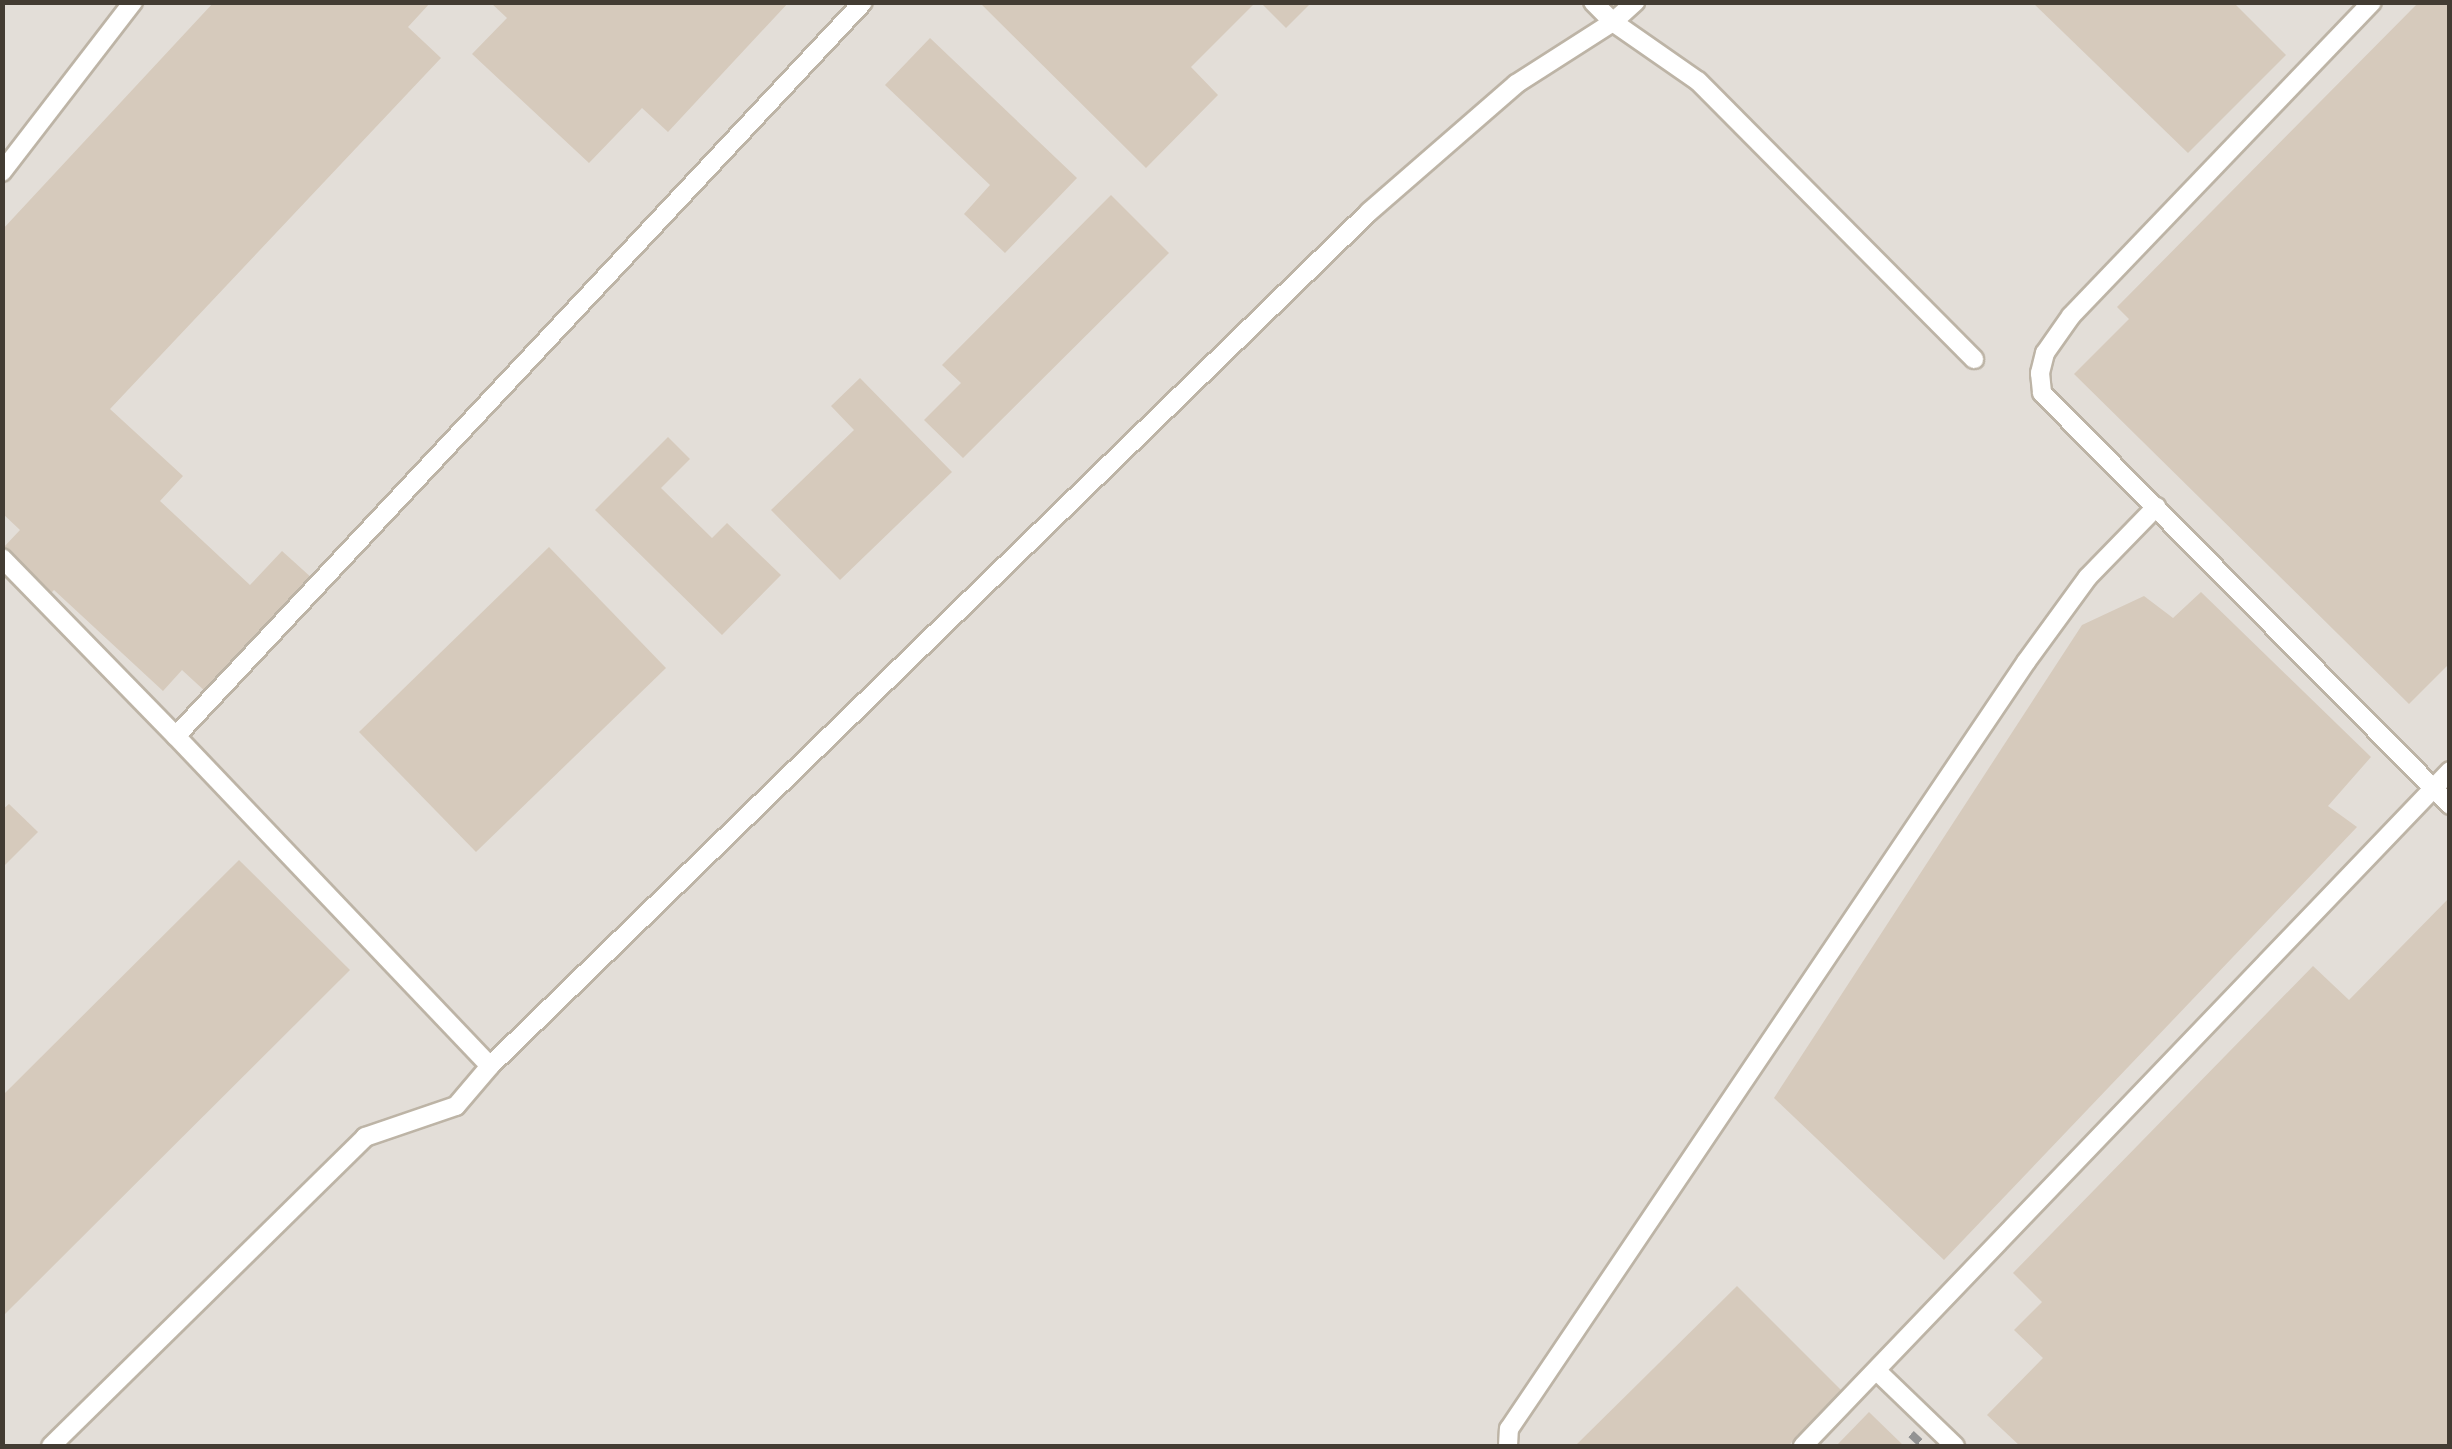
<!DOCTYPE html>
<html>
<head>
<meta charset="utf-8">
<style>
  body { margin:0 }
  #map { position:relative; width:2452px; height:1449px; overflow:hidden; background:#f1ece3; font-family:"Exo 2",sans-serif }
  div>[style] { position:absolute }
  .industrial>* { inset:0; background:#e3ded8 }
  .building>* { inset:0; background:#d6cabc }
  .roads { filter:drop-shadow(2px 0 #bdb4a6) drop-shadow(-2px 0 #bdb4a6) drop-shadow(0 2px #bdb4a6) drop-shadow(0 -2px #bdb4a6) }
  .lane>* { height:18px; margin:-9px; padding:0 9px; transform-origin:9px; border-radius:9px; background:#fff }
  .rail>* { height:8px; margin-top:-4px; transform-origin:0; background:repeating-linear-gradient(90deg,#939393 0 12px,transparent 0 24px) }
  span { translate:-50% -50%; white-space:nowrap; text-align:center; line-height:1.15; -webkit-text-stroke:9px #fff; paint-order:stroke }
  .frame { position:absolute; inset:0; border:5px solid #433c33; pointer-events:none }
</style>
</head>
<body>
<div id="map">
  <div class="industrial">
    <i style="clip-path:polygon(3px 3px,2449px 3px,2449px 1446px,3px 1446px)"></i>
  </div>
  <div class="building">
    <i style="clip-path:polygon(214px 2px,431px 2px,408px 27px,441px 58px,110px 409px,183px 476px,160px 501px,250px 585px,282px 551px,313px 579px,207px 693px,182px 670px,163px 691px,54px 590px,47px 597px,2px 555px,2px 549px,20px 530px,2px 513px,2px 230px)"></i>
    <i style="clip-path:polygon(490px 2px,789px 2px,668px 132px,642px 108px,589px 163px,472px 54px,507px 18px)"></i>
    <i style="clip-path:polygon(979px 2px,1256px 2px,1191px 67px,1218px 95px,1146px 168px)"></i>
    <i style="clip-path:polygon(1260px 2px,1312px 2px,1286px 28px)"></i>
    <i style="clip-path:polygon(2032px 2px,2233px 2px,2286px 55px,2188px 153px)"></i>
    <i style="clip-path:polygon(2419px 2px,2450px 2px,2450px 663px,2409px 704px,2074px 374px,2129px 319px,2117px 307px)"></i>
    <i style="clip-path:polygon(930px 38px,1077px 178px,1005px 253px,964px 214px,990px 185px,885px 85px)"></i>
    <i style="clip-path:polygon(1111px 195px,1169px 253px,963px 458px,924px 420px,961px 383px,942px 365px)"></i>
    <i style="clip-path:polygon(860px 378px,952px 472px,840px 580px,771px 510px,854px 430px,831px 406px)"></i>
    <i style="clip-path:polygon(668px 437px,690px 459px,661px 488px,712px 538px,727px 523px,781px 575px,722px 635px,595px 510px)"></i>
    <i style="clip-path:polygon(549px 547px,666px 668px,476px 852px,359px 732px)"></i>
    <i style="clip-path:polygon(2201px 592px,2371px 757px,2328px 806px,2357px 827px,1944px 1260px,1774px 1098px,2082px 625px,2144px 596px,2173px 618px)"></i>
    <i style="clip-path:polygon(9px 804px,38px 832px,2px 868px,2px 810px)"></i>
    <i style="clip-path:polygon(239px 860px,350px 970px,2px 1317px,2px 1096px)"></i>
    <i style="clip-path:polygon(2450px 897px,2450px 1446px,2020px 1446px,1987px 1415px,2043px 1358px,2014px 1330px,2042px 1302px,2013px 1273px,2313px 966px,2349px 1000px)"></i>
    <i style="clip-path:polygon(1737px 1286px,1843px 1392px,1788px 1446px,1575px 1446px)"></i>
    <i style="clip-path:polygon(1869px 1412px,1904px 1446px,1836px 1446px)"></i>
  </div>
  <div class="roads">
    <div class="lane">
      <i style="left:1593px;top:2px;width:28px;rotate:45deg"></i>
      <i style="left:1613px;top:22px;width:103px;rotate:34.8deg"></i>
      <i style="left:1698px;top:81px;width:392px;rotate:45.2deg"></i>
      <i style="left:2372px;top:2px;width:435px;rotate:133.8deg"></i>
      <i style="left:2071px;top:316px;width:45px;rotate:125.1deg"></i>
      <i style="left:2045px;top:353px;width:21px;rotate:104deg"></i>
      <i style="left:2040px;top:373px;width:20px;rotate:84deg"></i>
      <i style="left:2042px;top:393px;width:580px;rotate:45.28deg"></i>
      <i style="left:2px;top:172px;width:215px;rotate:-52.4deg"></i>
      <i style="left:2px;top:558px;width:249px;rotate:45.7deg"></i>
      <i style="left:490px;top:1066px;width:456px;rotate:-133.6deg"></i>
      <i style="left:176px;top:736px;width:1005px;rotate:-46.89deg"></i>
      <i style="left:1878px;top:1372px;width:107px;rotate:43.9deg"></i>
      <i style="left:51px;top:1446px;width:441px;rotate:-44.5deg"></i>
      <i style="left:365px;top:1137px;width:96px;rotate:-18.8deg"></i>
      <i style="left:456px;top:1106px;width:52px;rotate:-49.6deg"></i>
      <i style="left:490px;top:1066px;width:1226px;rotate:-44.17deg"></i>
      <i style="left:1369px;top:212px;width:195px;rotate:-41deg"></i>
      <i style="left:1516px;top:84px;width:115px;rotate:-32.6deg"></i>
      <i style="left:1613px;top:22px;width:30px;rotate:-42deg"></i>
      <i style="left:1508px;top:1446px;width:17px;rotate:-87deg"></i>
      <i style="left:1509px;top:1429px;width:925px;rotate:-56.02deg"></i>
      <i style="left:2026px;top:662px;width:105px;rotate:-53.9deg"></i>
      <i style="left:2088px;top:577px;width:98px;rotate:-45.8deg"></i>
      <i style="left:1803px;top:1446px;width:935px;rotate:-46.21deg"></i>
    </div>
  </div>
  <div class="rail">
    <i style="left:1911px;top:1434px;width:18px;rotate:43deg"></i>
  </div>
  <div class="frame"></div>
</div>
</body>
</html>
